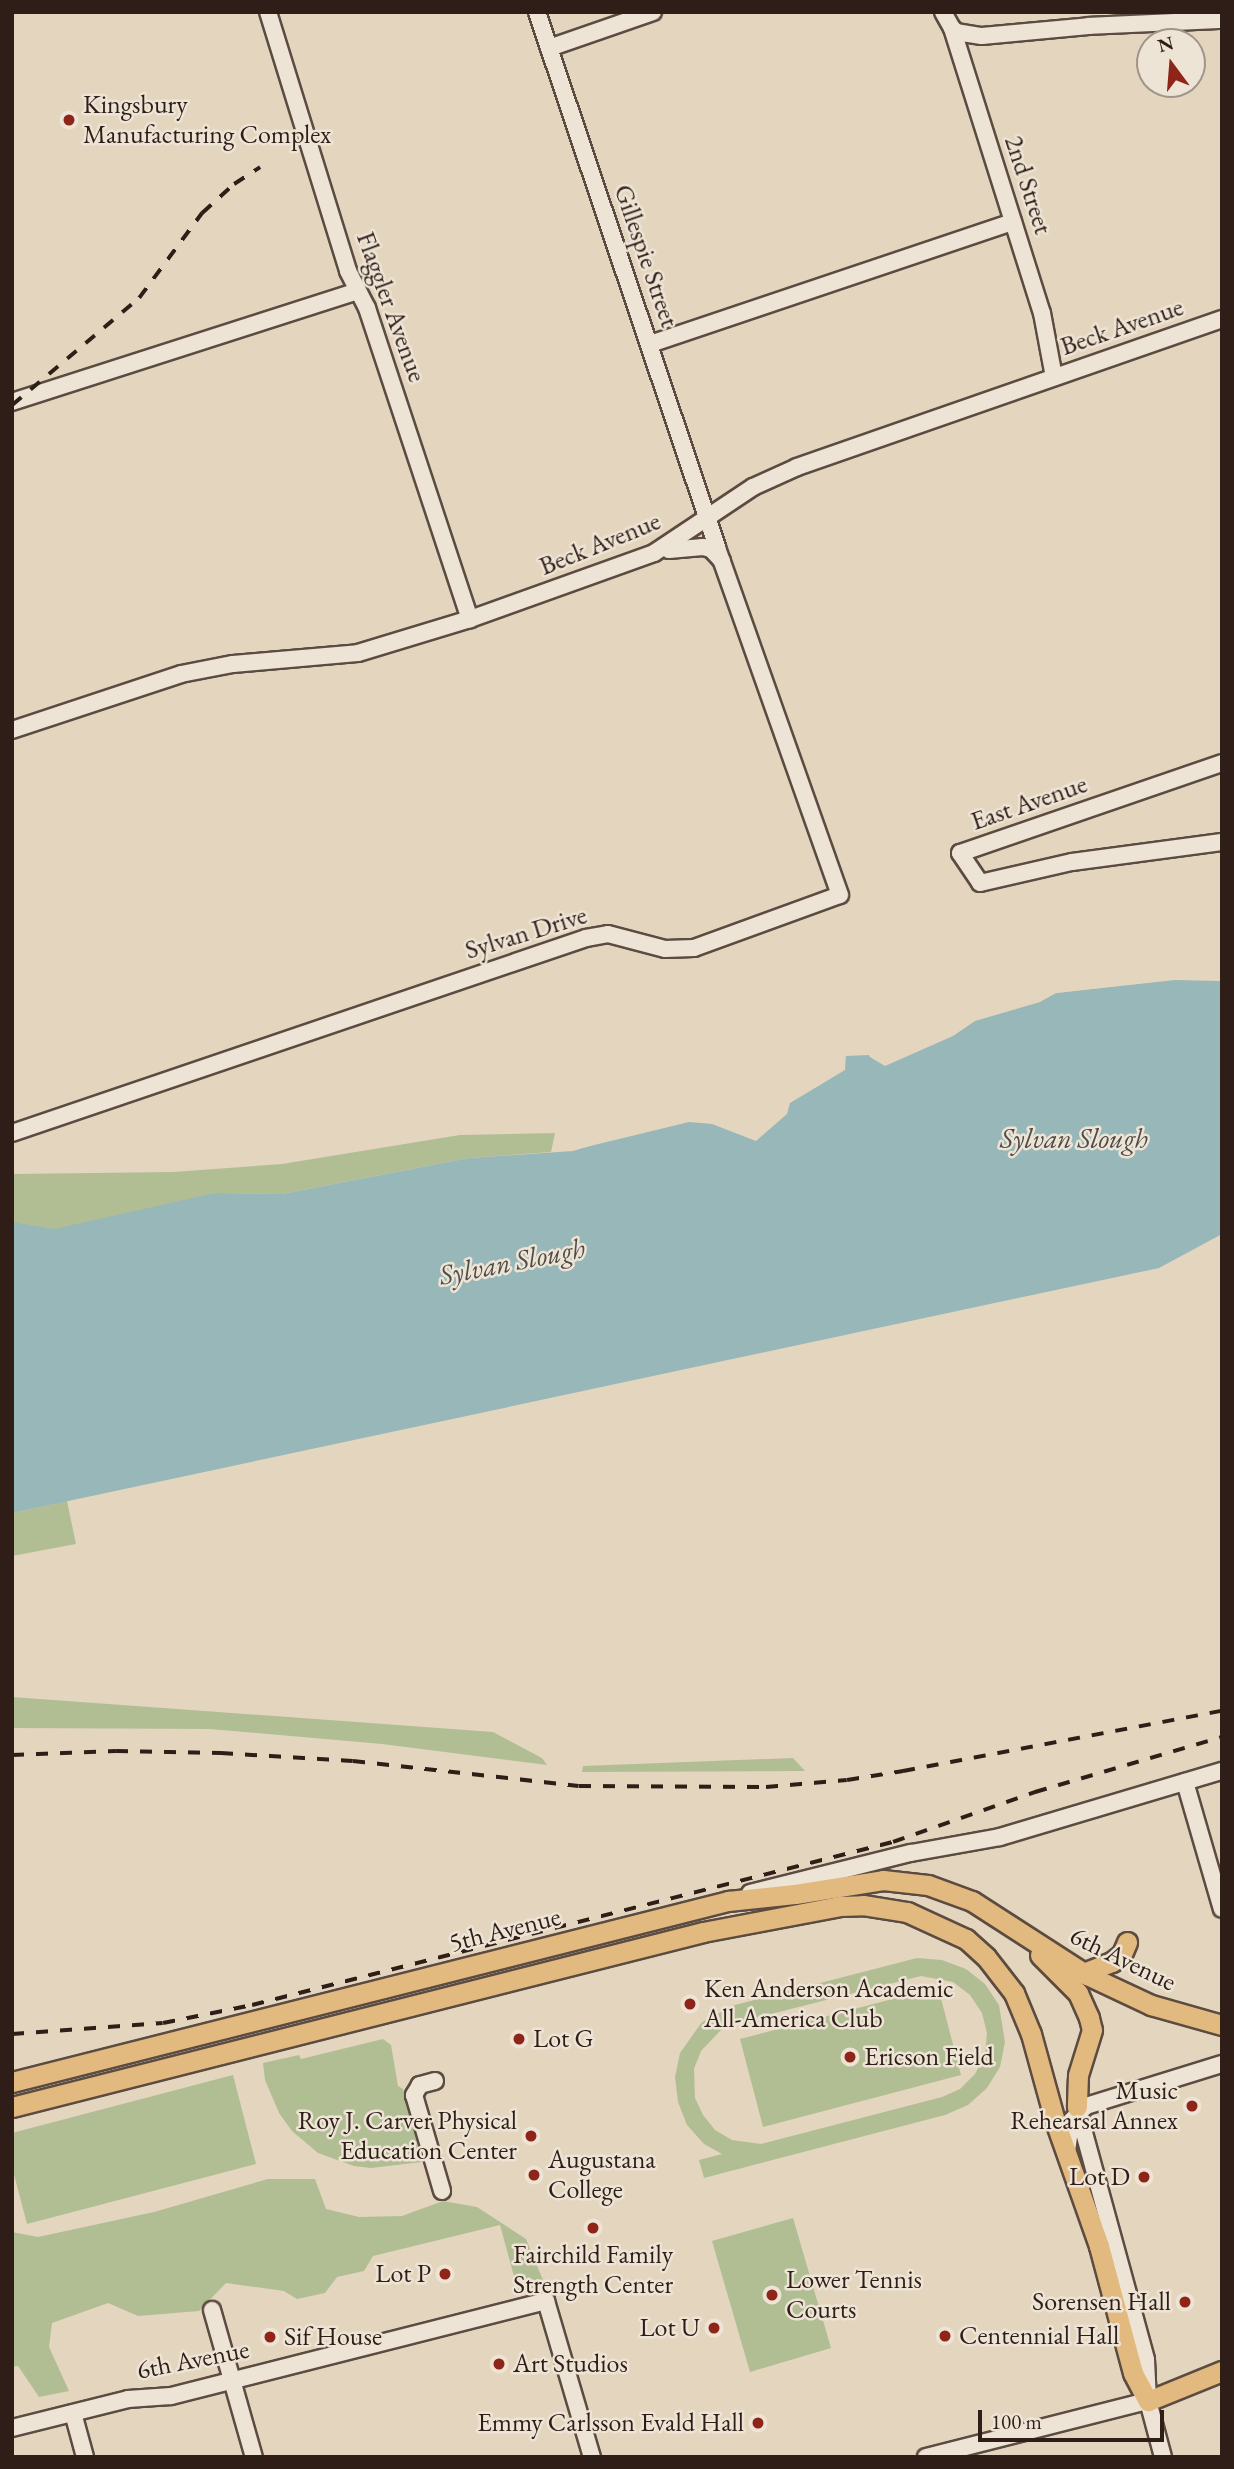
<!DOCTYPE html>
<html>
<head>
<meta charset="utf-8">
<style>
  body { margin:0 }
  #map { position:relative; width:1234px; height:2469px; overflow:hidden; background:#e4d5be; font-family:"EB Garamond",serif }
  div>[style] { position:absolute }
  .green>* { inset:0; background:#b1be94 }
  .water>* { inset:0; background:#98b7b9 }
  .pier>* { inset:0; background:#e4d5be }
  .roads { filter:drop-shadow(2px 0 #5c4b41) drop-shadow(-2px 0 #5c4b41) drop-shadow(0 2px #5c4b41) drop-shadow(0 -2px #5c4b41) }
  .minor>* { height:16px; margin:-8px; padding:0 8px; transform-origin:8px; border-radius:8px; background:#ede4d5 }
  .major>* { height:19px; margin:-9.5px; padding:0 9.5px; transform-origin:9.5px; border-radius:9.5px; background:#e2ba7f }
  .rail>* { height:3.5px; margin-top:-1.75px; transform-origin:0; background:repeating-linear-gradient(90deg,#2f1d17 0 12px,transparent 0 24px) }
  .dots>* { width:19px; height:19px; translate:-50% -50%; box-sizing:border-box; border:4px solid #ede4d5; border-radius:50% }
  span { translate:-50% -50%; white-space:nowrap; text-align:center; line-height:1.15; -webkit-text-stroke:5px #ede4d5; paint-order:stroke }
  .poi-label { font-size:26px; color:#2f1d17 }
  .left { translate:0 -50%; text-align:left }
  .right { translate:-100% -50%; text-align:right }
  .street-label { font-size:26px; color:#2f1d17 }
  .water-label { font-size:28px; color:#4e4b48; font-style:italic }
  .frame { position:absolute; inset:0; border:14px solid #2f1d17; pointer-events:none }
  .north { position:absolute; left:1136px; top:28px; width:70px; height:70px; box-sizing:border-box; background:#ede4d5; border:2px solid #a19489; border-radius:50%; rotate:344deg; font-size:19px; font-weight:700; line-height:28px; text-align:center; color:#2f1d17 }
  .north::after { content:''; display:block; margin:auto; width:24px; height:32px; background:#8f2418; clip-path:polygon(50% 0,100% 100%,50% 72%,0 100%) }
  .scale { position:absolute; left:978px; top:2410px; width:186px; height:32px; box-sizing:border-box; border:4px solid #2f1d17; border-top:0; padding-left:9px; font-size:21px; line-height:24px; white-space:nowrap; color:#2f1d17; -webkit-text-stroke:5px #ede4d5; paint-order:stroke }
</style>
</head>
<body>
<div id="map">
  <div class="green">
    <i style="clip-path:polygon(555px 1133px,551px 1152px,469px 1158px,282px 1194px,215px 1193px,12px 1254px,12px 1174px,173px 1172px,282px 1164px,460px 1135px)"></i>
    <i style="clip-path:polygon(67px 1501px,76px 1544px,12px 1556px,12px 1513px)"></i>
    <i style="clip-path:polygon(12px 1697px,493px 1732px,542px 1758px,547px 1765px,382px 1744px,210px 1729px,12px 1728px)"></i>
    <i style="clip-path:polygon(793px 1758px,805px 1771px,582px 1772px,583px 1766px)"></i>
    <i style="clip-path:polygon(evenodd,917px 1958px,942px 1960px,966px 1969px,985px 1984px,999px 2005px,1005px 2042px,1000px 2067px,987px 2088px,968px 2105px,945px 2115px,704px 2178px,699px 2160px,722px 2154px,704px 2144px,687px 2125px,678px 2102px,675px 2077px,680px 2053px,702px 2022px,735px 2005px,917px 1958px,921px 1976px,953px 1982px,970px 1995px,982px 2013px,987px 2033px,985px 2055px,975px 2074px,960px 2089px,942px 2097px,761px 2144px,732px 2140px,715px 2130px,703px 2115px,695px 2098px,694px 2069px,701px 2051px,721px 2030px,739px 2022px,921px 1976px)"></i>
    <i style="clip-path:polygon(938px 1987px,961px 2075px,763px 2127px,740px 2039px)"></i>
    <i style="clip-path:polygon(383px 2039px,391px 2045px,398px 2086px,403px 2089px,422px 2162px,371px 2168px,354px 2166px,318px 2153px,292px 2131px,279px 2113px,265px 2080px,263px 2063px,299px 2055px,301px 2059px)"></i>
    <i style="clip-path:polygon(233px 2075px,256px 2164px,27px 2224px,12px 2167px,12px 2133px)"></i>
    <i style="clip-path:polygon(268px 2179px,315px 2179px,326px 2209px,359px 2217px,402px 2216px,443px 2201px,477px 2207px,526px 2239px,545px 2285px,518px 2291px,500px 2225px,373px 2256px,364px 2271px,337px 2277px,325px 2293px,297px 2299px,284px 2291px,226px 2283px,199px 2311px,138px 2316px,108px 2303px,52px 2323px,49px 2347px,69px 2391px,39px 2397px,18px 2366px,12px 2367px,12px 2232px,38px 2237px,154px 2212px)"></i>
    <i style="clip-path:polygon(793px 2218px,831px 2348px,750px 2372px,712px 2241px)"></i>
  </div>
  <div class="water">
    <i style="clip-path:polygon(1222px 974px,1222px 1234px,1159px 1268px,12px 1513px,12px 1222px,54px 1229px,215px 1193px,282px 1194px,469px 1158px,573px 1151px,661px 1124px,704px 1117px,756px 1133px,789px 1103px,826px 1079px,846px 1056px,869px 1055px,887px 1061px,980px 1016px,1056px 993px)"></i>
  </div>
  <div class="pier">
    <i style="clip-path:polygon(1222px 970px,1220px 981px,1175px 980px,1056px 993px,1040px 1002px,975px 1021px,953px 1036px,885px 1066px,870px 1057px,867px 1052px,887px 1057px,978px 1013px,1056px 990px,1175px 973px)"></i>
    <i style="clip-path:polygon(846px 1053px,845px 1070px,790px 1103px,787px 1114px,756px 1141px,712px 1124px,689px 1122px,582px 1148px,580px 1145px,660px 1120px,703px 1114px,756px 1129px,787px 1101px,823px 1076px)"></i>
  </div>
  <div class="roads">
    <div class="minor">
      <i style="left:268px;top:12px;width:271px;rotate:72.8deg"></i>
      <i style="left:348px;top:271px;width:42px;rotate:62.8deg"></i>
      <i style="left:367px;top:308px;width:328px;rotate:71.7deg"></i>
      <i style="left:943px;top:12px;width:18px;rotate:61deg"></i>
      <i style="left:952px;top:28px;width:299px;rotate:72.5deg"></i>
      <i style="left:1042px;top:313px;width:65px;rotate:79.4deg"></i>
      <i style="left:952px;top:28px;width:6px;rotate:45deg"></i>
      <i style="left:956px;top:32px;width:26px;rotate:9deg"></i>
      <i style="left:982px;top:36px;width:107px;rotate:-5.3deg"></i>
      <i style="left:1089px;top:26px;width:133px;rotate:-2.6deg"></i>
      <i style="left:549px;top:48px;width:110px;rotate:-19.1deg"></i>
      <i style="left:650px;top:344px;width:383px;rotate:-18.6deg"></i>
      <i style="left:12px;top:402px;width:363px;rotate:-17.8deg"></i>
      <i style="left:669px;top:550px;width:34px;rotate:-5deg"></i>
      <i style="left:703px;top:547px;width:8px;rotate:14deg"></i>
      <i style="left:711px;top:549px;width:16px;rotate:47deg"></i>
      <i style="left:12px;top:730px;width:178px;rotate:-18.3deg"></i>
      <i style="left:181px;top:674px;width:53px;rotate:-10.9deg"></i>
      <i style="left:233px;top:664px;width:125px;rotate:-5deg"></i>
      <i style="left:358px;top:653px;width:117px;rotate:-16.9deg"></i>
      <i style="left:470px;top:619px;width:195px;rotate:-19.7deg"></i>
      <i style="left:654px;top:553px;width:119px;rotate:-33.7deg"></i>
      <i style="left:753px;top:487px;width:48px;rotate:-24.4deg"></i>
      <i style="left:797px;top:467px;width:450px;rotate:-19.2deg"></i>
      <i style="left:1222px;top:763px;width:277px;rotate:161deg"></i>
      <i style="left:960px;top:853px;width:36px;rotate:56deg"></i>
      <i style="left:980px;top:883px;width:94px;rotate:-12.9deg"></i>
      <i style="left:1072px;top:862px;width:151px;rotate:-7.6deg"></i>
      <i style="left:12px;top:1133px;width:606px;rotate:-18.76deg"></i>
      <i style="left:586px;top:938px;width:22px;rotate:-10deg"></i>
      <i style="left:608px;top:934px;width:59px;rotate:14.7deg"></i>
      <i style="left:665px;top:949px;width:29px;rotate:-2deg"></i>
      <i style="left:694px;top:948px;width:155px;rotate:-20deg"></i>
      <i style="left:840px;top:895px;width:369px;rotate:-109.5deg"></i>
      <i style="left:717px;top:547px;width:564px;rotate:-108.6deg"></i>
      <i style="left:1185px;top:1782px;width:132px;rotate:73.8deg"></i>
      <i style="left:750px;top:1893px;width:166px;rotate:-14deg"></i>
      <i style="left:911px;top:1853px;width:90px;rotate:-10.2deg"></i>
      <i style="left:1000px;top:1837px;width:232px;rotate:-16.6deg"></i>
      <i style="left:435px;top:2081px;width:16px;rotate:165deg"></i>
      <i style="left:420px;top:2085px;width:12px;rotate:121deg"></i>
      <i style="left:414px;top:2095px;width:100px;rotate:73.7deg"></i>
      <i style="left:1077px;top:2107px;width:262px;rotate:74.7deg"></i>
      <i style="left:1146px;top:2360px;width:41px;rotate:87.2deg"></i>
      <i style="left:1148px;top:2401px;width:58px;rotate:75deg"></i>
      <i style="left:1067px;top:2151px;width:30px;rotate:-82deg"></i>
      <i style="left:1071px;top:2121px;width:21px;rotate:-45deg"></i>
      <i style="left:1086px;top:2106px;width:142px;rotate:-17.2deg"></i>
      <i style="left:212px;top:2310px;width:153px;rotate:74.1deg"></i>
      <i style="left:73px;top:2413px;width:46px;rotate:74.7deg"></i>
      <i style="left:12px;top:2428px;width:120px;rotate:-14deg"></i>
      <i style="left:128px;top:2399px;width:43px;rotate:-4deg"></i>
      <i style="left:171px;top:2396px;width:387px;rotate:-14.2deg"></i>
      <i style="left:546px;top:2301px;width:163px;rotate:73.6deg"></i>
      <i style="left:926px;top:2457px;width:229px;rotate:-14.2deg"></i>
    </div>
    <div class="major">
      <i style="left:1040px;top:1955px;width:54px;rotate:45deg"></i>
      <i style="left:1078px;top:1993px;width:27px;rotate:66deg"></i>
      <i style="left:1089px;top:2018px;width:12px;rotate:76deg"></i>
      <i style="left:1092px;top:2030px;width:47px;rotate:107.3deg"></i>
      <i style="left:1078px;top:2075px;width:32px;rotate:92deg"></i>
      <i style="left:1083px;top:1973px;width:31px;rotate:-21deg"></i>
      <i style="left:1112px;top:1962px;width:13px;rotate:-39deg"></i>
      <i style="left:1122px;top:1954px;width:13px;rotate:-67deg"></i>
      <i style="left:12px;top:2082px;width:739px;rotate:-14.19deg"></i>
      <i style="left:728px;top:1901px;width:67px;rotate:-6deg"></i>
      <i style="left:795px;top:1894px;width:89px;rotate:-9deg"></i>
      <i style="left:883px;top:1880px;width:45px;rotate:6.3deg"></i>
      <i style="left:928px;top:1885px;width:47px;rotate:20deg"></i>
      <i style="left:972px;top:1901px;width:137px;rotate:32.8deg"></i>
      <i style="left:1087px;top:1975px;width:71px;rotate:25.1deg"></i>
      <i style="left:1151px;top:2005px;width:74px;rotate:15.7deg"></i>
      <i style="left:12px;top:2107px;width:713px;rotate:-14.21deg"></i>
      <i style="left:703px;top:1932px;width:139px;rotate:-10.7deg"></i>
      <i style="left:840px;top:1906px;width:23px;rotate:-2deg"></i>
      <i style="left:863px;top:1905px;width:45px;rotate:9deg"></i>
      <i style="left:907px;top:1912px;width:65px;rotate:24.6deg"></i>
      <i style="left:966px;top:1939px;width:27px;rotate:42deg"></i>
      <i style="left:986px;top:1957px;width:46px;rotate:52.1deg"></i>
      <i style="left:1014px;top:1993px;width:44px;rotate:67.5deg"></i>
      <i style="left:1031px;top:2034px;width:90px;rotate:74.6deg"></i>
      <i style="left:1055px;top:2121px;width:133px;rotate:70.6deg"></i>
      <i style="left:1099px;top:2246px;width:131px;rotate:75deg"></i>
      <i style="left:1133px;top:2373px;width:32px;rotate:62deg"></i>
      <i style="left:1148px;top:2401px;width:80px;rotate:-22.1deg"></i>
    </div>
  </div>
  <div class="rail">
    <i style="left:12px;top:405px;width:166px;rotate:-40.1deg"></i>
    <i style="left:139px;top:298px;width:106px;rotate:-53.5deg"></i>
    <i style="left:202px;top:213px;width:43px;rotate:-42.2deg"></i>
    <i style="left:234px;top:184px;width:31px;rotate:-33deg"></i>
    <i style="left:12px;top:1755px;width:104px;rotate:-2.2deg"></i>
    <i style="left:116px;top:1751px;width:105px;rotate:1.1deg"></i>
    <i style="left:221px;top:1753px;width:132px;rotate:3.5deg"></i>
    <i style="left:353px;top:1761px;width:227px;rotate:6.3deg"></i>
    <i style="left:579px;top:1786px;width:187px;rotate:0.3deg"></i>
    <i style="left:766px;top:1787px;width:81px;rotate:-4.9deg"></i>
    <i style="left:847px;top:1780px;width:57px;rotate:-9.1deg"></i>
    <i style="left:903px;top:1771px;width:325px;rotate:-10.7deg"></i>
    <i style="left:12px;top:2034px;width:151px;rotate:-4.2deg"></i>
    <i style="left:163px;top:2023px;width:91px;rotate:-11.4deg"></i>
    <i style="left:252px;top:2005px;width:661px;rotate:-14.27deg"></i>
    <i style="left:893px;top:1842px;width:151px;rotate:-19.4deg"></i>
    <i style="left:1035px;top:1792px;width:195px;rotate:-16.4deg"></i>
  </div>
  <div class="dots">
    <i style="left:69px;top:120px;background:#8f2418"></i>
    <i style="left:690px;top:2004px;background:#8f2418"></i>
    <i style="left:519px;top:2039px;background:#8f2418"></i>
    <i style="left:850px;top:2057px;background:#8f2418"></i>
    <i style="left:1192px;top:2106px;background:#8f2418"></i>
    <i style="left:531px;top:2136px;background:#8f2418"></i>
    <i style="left:534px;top:2175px;background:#8f2418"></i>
    <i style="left:1144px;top:2177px;background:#8f2418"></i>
    <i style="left:593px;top:2228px;background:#8f2418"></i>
    <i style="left:445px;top:2274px;background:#8f2418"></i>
    <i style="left:772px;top:2295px;background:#8f2418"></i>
    <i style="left:1185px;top:2302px;background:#8f2418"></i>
    <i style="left:714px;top:2328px;background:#8f2418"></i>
    <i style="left:945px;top:2336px;background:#8f2418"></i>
    <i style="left:270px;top:2337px;background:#8f2418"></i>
    <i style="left:499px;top:2364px;background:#8f2418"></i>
    <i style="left:758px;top:2423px;background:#8f2418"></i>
  </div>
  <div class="poi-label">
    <span class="left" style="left:83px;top:120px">Kingsbury<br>Manufacturing Complex</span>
    <span class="left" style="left:704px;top:2004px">Ken Anderson Academic<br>All-America Club</span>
    <span class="left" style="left:533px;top:2039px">Lot G</span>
    <span class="left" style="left:864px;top:2057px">Ericson Field</span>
    <span class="right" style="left:1178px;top:2106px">Music<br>Rehearsal Annex</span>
    <span class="right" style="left:517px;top:2136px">Roy J. Carver Physical<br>Education Center</span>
    <span class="left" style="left:548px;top:2175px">Augustana<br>College</span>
    <span class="right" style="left:1130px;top:2177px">Lot D</span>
    <span style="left:593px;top:2270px">Fairchild Family<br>Strength Center</span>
    <span class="right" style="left:431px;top:2274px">Lot P</span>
    <span class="left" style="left:786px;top:2295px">Lower Tennis<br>Courts</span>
    <span class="right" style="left:1171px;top:2302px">Sorensen Hall</span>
    <span class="right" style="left:700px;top:2328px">Lot U</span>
    <span class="left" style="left:959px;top:2336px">Centennial Hall</span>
    <span class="left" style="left:284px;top:2337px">Sif House</span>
    <span class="left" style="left:513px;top:2364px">Art Studios</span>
    <span class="right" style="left:744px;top:2423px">Emmy Carlsson Evald Hall</span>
  </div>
  <div class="street-label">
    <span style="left:1028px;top:185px;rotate:72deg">2nd Street</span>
    <span style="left:646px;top:256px;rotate:71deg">Gillespie Street</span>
    <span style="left:391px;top:307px;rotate:70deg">Flaggler Avenue</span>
    <span style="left:1122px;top:327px;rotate:-19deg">Beck Avenue</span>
    <span style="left:600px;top:544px;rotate:-22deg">Beck Avenue</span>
    <span style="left:1029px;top:803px;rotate:-19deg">East Avenue</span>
    <span style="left:526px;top:933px;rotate:-17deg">Sylvan Drive</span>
    <span style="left:505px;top:1930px;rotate:-14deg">5th Avenue</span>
    <span style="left:1123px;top:1959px;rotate:26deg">6th Avenue</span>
    <span style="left:193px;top:2360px;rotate:-11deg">6th Avenue</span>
  </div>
  <div class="water-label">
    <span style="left:1074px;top:1138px">Sylvan Slough</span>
    <span style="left:512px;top:1261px;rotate:-11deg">Sylvan Slough</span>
  </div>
  <div class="frame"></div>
  <div class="north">N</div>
  <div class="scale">100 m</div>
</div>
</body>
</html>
